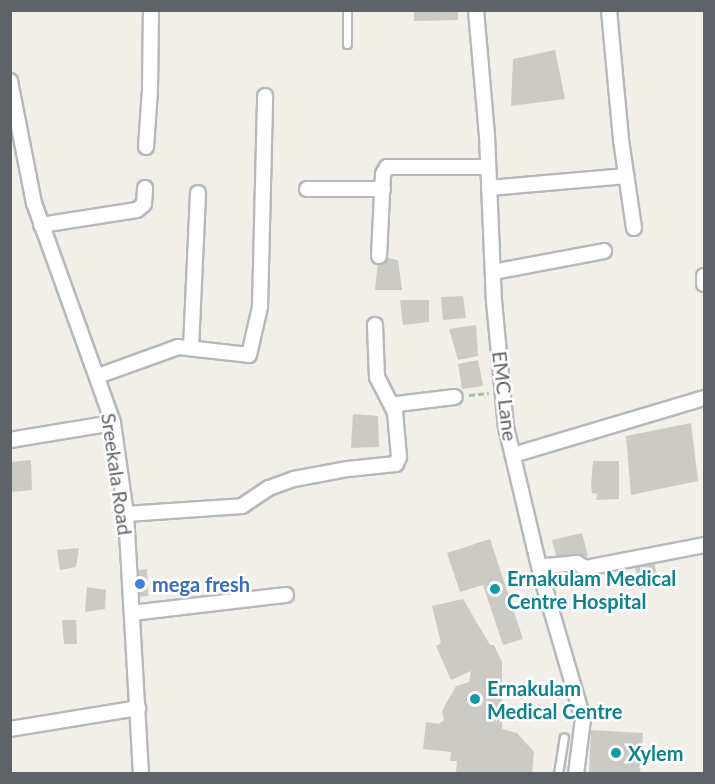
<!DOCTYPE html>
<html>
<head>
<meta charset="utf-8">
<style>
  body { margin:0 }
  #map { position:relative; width:715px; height:784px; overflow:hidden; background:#f1efe8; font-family:Lato,sans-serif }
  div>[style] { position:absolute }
  .building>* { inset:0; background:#cccac5 }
  .path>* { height:3px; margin-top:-1.5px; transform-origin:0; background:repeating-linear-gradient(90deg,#9cc7a9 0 6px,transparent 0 9px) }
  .roads { filter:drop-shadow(2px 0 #b5b8bc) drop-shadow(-2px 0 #b5b8bc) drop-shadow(0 2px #b5b8bc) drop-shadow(0 -2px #b5b8bc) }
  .lane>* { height:7px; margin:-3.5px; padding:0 3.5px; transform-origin:3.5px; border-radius:3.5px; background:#fff }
  .street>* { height:14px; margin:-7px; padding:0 7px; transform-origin:7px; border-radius:7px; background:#fff }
  .dots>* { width:16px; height:16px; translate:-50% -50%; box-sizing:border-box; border:3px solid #fff; border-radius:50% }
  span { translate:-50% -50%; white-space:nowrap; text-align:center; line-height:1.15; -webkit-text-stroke:5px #fff; paint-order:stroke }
  .street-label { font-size:20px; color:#5f6368 }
  .culture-label { font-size:20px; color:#0d838f; font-weight:700 }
  .left { translate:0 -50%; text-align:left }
  .shop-label { font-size:20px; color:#366cbe; font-weight:700 }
  .frame { position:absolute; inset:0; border:12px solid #5f6368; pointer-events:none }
</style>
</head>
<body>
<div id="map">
  <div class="building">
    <i style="clip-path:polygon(414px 10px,458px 10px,458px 20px,414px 21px)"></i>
    <i style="clip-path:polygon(555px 50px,565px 99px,511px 106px,513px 59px)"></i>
    <i style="clip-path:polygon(388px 258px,398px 260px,402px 290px,375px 290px,378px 261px)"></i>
    <i style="clip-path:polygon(463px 296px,466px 318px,443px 320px,441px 297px)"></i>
    <i style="clip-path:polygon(400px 300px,429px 300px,429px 322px,403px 325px)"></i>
    <i style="clip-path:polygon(476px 325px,478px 356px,458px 360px,449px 329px)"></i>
    <i style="clip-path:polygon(478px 360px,483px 386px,462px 389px,458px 364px)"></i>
    <i style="clip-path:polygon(353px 414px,378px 416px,379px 447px,351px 448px)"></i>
    <i style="clip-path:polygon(691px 423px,698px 481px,631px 495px,626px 436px)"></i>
    <i style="clip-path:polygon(31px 460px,32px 490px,10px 492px,10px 462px)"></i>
    <i style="clip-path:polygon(593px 461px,619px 461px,619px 499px,596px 500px,597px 494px,592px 493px,591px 485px)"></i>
    <i style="clip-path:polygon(582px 533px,588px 556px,558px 563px,552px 540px)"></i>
    <i style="clip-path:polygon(490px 539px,523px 639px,503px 645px,483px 585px,460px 592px,447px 553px)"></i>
    <i style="clip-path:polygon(79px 548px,76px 567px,60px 570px,57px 550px)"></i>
    <i style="clip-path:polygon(654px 561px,659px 587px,639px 589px,634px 562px)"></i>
    <i style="clip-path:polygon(147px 569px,148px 596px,133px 597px,132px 571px)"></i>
    <i style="clip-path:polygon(87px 587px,106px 590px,105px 609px,85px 612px)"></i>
    <i style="clip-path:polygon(463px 599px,490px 645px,494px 645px,502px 662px,502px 729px,517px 733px,534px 752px,532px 774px,456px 772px,457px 761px,450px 761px,451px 752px,423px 749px,426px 722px,439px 724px,444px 720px,442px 711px,456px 686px,469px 682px,471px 671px,451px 680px,436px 646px,441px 643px,432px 606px)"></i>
    <i style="clip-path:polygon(62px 620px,76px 620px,77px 644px,64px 644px)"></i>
    <i style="clip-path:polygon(591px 730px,643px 733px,640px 774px,589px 774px)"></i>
  </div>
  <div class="path">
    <i style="left:469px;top:395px;width:20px;rotate:-6deg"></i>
  </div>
  <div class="roads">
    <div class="lane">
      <i style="left:347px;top:10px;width:34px;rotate:90deg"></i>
      <i style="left:558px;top:774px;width:37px;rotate:-81deg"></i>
    </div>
    <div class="street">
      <i style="left:476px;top:10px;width:125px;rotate:85deg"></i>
      <i style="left:487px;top:135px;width:166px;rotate:87.6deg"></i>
      <i style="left:494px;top:301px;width:127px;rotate:84.6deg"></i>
      <i style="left:506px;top:427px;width:152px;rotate:76.7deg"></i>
      <i style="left:541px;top:575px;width:150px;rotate:73.7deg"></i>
      <i style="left:583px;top:719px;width:55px;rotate:97.3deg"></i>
      <i style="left:609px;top:10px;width:131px;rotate:84.7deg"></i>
      <i style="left:621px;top:140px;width:89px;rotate:81.6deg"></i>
      <i style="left:10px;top:81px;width:124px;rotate:78.9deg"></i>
      <i style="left:34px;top:203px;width:234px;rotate:70.2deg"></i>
      <i style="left:113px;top:423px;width:92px;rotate:81.9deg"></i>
      <i style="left:126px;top:514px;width:260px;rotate:86.7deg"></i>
      <i style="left:146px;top:147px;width:57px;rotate:-86deg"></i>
      <i style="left:150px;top:90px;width:80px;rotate:-89.3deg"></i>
      <i style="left:489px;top:188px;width:138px;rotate:-5deg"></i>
      <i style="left:307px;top:189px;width:76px"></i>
      <i style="left:41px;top:225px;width:97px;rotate:-8.9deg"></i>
      <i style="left:137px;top:210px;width:9px;rotate:-41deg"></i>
      <i style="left:144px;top:204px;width:16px;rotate:-86deg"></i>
      <i style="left:379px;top:256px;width:82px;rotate:-87.2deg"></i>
      <i style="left:383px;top:174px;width:8px;rotate:-60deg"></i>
      <i style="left:387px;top:167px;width:101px"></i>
      <i style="left:493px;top:272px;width:113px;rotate:-10.7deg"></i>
      <i style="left:704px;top:276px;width:8px;rotate:90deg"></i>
      <i style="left:375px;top:325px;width:52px;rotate:87.8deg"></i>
      <i style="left:377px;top:377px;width:39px;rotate:63deg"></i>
      <i style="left:191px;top:348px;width:155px;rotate:-87.4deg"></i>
      <i style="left:98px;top:376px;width:85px;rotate:-19.9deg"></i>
      <i style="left:178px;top:347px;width:71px;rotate:6.4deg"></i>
      <i style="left:249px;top:355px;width:49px;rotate:-77.1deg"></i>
      <i style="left:260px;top:307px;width:211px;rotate:-88.6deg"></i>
      <i style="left:10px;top:440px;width:104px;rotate:-9.4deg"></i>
      <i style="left:513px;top:455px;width:199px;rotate:-16.6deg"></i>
      <i style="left:126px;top:514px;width:116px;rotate:-3.9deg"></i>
      <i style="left:242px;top:506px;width:32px;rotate:-34deg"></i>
      <i style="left:269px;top:488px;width:27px;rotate:-20deg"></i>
      <i style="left:294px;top:479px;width:55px;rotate:-10.5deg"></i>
      <i style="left:348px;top:469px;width:48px;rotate:-5.9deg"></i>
      <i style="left:396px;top:464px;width:8px;rotate:-67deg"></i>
      <i style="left:399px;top:457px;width:45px;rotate:-95.1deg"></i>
      <i style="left:395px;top:412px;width:8px;rotate:-76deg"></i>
      <i style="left:397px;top:404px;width:58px;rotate:-6.9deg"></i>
      <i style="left:541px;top:575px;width:11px;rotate:-56deg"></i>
      <i style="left:547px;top:566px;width:30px;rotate:-6deg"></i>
      <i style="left:577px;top:563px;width:9px;rotate:32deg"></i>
      <i style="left:585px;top:568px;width:121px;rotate:-10.9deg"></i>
      <i style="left:132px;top:613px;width:155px;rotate:-6.7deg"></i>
      <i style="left:10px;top:729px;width:130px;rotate:-9.3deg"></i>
    </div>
  </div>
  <div class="dots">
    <i style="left:140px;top:584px;background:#3f7fe0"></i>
    <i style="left:495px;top:589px;background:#0f9aa8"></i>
    <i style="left:475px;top:699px;background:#0f9aa8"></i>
    <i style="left:616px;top:753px;background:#0f9aa8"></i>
  </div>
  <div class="street-label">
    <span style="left:505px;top:396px;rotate:83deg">EMC Lane</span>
    <span style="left:117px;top:474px;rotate:82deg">Sreekala Road</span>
  </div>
  <div class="culture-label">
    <span class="left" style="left:507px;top:590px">Ernakulam Medical<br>Centre Hospital</span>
    <span class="left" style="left:487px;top:700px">Ernakulam<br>Medical Centre</span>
    <span class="left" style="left:628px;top:753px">Xylem</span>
  </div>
  <div class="shop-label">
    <span class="left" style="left:152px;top:584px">mega fresh</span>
  </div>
  <div class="frame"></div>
</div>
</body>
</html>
